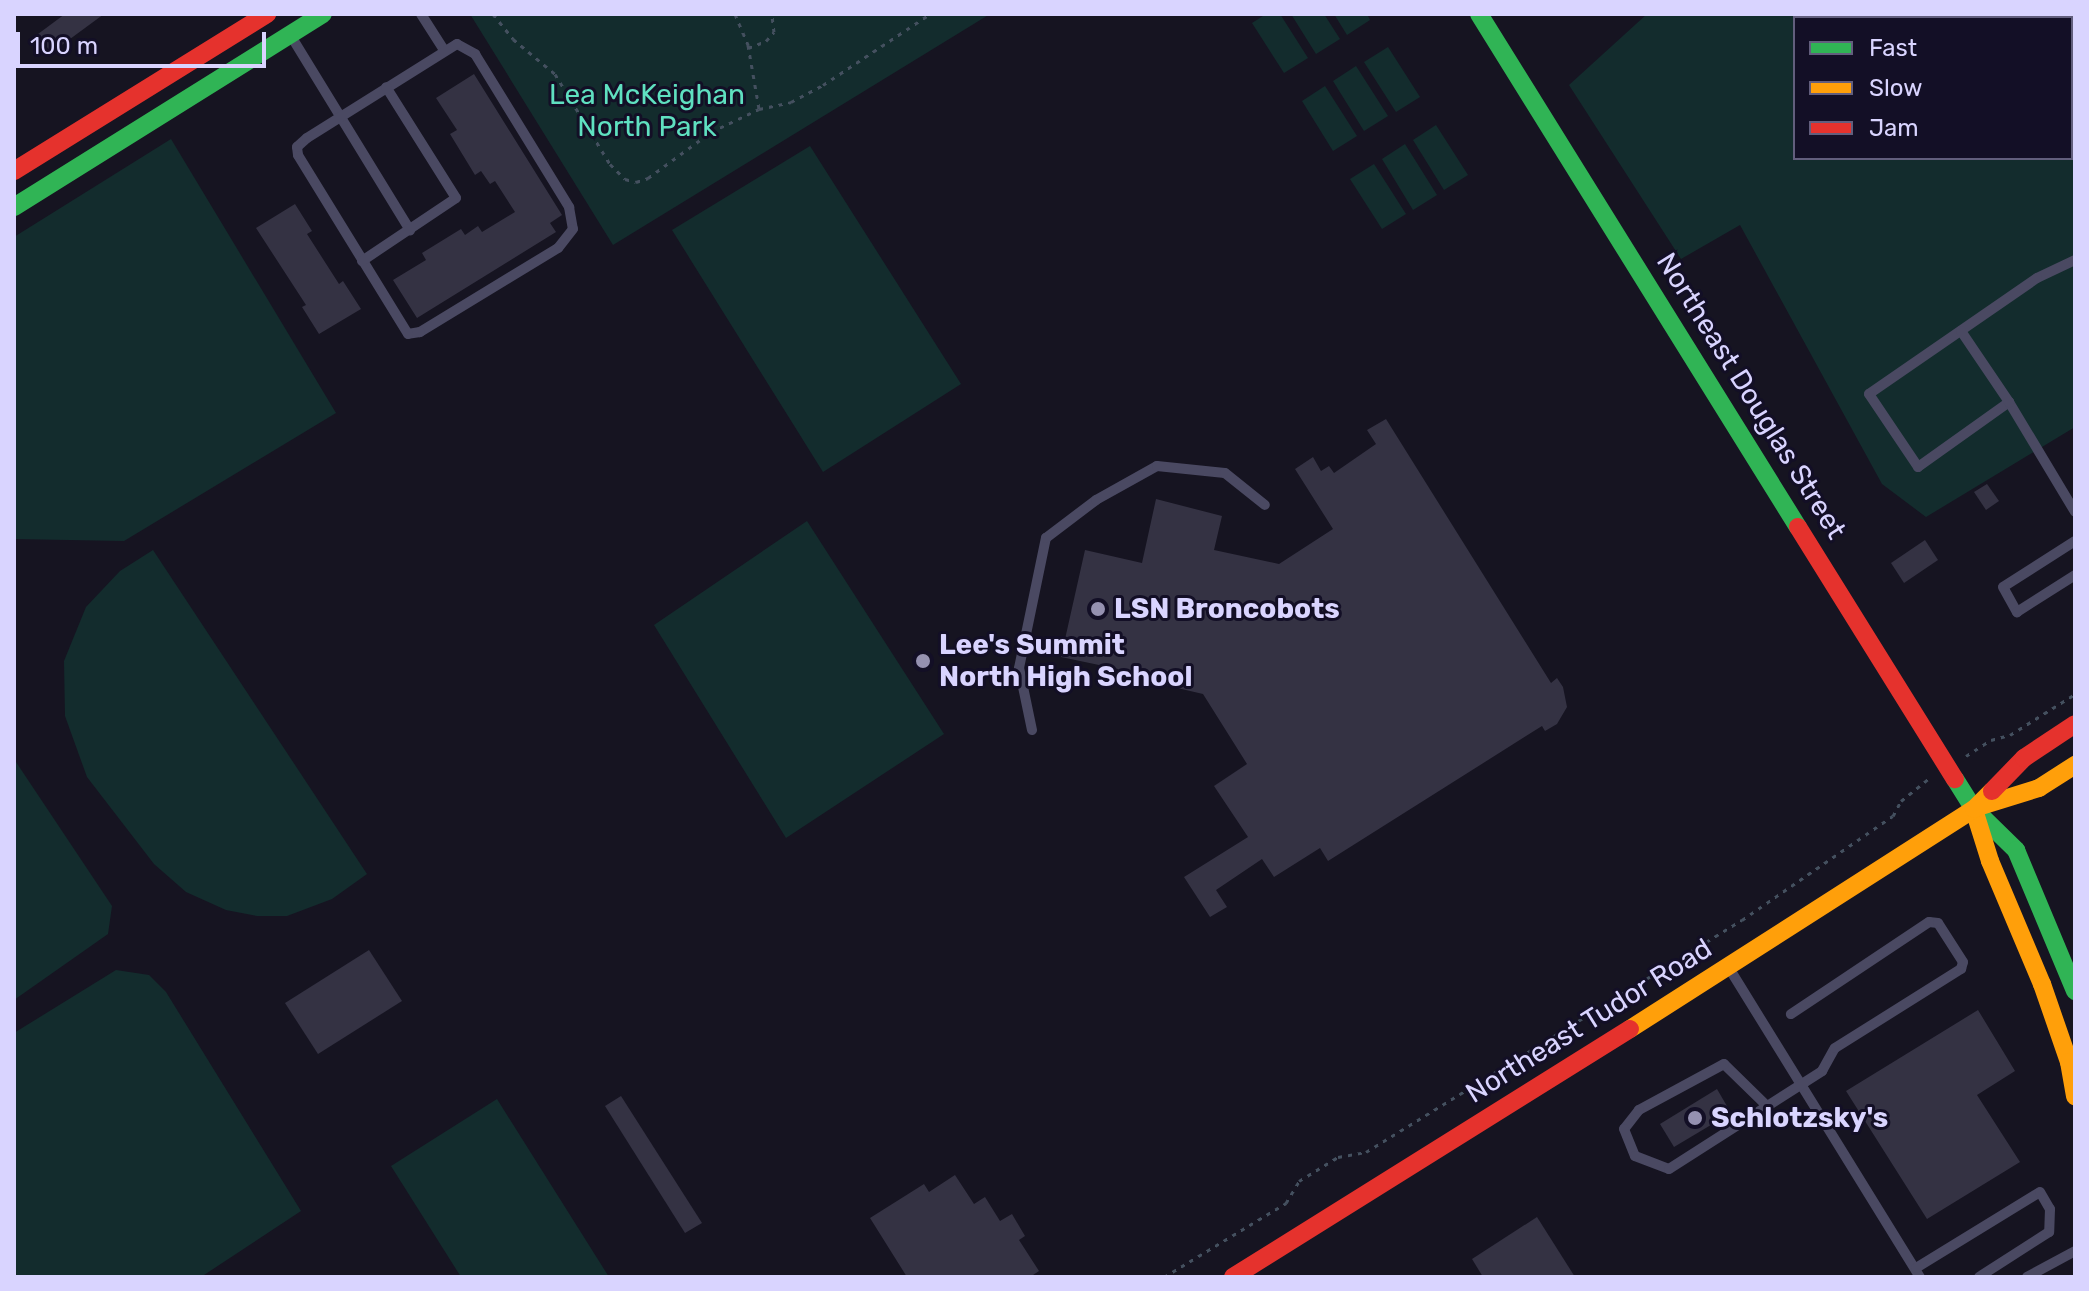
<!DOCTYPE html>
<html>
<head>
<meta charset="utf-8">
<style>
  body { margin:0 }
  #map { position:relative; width:2089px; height:1291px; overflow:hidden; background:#161421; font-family:Rubik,sans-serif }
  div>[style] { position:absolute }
  .green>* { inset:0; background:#132c2d }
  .building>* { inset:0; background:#343243 }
  .path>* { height:3px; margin-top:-1.5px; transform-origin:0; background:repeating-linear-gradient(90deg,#44505f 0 4px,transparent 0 10px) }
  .lane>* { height:10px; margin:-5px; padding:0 5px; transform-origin:5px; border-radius:5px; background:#4a4962 }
  .fast>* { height:18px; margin:-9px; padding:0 9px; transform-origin:9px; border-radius:9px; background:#30b455 }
  .slow>* { height:18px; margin:-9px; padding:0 9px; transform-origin:9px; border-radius:9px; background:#ff9f0a }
  .jam>* { height:18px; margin:-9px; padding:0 9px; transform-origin:9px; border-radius:9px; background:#e5322d }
  .dots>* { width:22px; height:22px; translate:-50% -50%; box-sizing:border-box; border:4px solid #130f26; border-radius:50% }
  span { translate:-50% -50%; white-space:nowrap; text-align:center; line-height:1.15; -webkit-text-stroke:6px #130f26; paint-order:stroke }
  .park-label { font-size:28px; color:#5fe0c0 }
  .street-label { font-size:28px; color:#d9d4ff }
  .poi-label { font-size:28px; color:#d9d4ff; font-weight:700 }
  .left { translate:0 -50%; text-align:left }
  .frame { position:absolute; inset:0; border:16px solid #d9d4ff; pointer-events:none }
  .legend { position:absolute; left:1793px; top:16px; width:280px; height:144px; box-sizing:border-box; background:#130f26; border:2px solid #625e7d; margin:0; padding:10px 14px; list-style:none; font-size:24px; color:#d9d4ff }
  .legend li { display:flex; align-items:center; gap:16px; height:40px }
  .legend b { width:40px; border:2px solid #625e7d }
  .scale { position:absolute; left:16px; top:32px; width:250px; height:36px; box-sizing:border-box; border:4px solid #d9d4ff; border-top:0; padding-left:10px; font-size:24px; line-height:28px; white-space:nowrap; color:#d9d4ff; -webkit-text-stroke:6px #130f26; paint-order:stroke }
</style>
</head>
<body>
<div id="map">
  <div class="green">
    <i style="clip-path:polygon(470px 14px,990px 14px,613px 245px)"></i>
    <i style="clip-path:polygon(1266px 14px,1280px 14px,1308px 58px,1284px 73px,1252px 23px)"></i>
    <i style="clip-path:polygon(1291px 14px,1324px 14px,1340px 39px,1316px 54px)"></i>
    <i style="clip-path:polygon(1334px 14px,1367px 14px,1370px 20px,1347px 35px)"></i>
    <i style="clip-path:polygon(evenodd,1647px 14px,2074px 14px,2075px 427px,1926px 517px,1882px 484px,1740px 225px,1681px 259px,1569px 85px,1647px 14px,1795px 18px,2071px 18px,2071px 158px,1795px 158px,1795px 18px)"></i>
    <i style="clip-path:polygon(1388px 47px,1420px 97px,1396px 112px,1364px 62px)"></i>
    <i style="clip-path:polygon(1356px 66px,1388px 116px,1364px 131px,1333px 81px)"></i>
    <i style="clip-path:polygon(1325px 86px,1357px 136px,1333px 151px,1302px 101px)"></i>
    <i style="clip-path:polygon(1436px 125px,1468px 175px,1444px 190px,1413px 140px)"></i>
    <i style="clip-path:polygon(171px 139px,336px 413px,124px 541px,14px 539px,14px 237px)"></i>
    <i style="clip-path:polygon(1405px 144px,1437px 195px,1413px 210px,1382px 159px)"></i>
    <i style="clip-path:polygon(810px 146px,961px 384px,823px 472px,672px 230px)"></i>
    <i style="clip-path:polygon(1374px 164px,1406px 214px,1382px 229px,1350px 179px)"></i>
    <i style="clip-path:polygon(807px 521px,944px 734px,786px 838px,654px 625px)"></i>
    <i style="clip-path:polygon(153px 550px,367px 874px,332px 899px,287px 916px,257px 916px,226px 910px,186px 892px,154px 864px,87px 777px,65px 716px,64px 661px,86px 607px,120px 571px)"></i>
    <i style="clip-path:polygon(14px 759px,112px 906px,108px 934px,14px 1000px)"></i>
    <i style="clip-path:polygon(116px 970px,149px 975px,166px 992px,301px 1211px,201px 1277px,14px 1277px,14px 1033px)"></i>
    <i style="clip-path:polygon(497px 1099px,609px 1277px,461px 1277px,391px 1166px)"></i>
  </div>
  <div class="building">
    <i style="clip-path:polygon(65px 14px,104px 14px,51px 53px,38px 34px)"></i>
    <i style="clip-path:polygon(474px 74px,562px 215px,550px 223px,556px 232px,417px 318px,393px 280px,426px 260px,422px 253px,461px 229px,465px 235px,478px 226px,482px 232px,515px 212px,495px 181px,490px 184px,481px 171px,475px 175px,450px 134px,457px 130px,436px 98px)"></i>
    <i style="clip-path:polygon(295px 204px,312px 231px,307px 234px,339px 284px,343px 281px,361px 309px,319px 334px,302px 307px,306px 305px,256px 228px)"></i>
    <i style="clip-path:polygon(1386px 419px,1551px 683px,1557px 678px,1563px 687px,1567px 707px,1557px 724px,1545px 731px,1542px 726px,1328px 861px,1320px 848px,1274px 877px,1262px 859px,1216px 890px,1227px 907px,1210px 917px,1184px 877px,1248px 837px,1214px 786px,1247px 764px,1203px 694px,1117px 674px,1118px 669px,1061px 657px,1085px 550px,1142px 563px,1156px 499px,1222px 516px,1214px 550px,1279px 564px,1333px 529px,1295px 469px,1313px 457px,1321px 471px,1329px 466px,1334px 473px,1376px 444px,1367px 430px)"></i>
    <i style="clip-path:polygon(1987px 484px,1999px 501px,1986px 510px,1974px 492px)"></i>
    <i style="clip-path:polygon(1925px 540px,1938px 560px,1904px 583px,1891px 563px)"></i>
    <i style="clip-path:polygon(369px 950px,402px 1001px,318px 1054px,285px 1003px)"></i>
    <i style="clip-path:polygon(1978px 1010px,2015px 1071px,1977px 1095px,2020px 1162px,1927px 1219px,1846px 1091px)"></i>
    <i style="clip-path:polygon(1717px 1089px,1731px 1113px,1674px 1147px,1660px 1124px)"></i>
    <i style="clip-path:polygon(621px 1096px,702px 1223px,685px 1233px,605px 1106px)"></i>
    <i style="clip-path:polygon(955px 1175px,974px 1204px,985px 1197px,1000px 1221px,1012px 1214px,1025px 1236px,1019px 1240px,1039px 1271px,1030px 1277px,907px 1277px,870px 1218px,924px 1184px,929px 1192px)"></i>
    <i style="clip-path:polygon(1537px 1217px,1575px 1277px,1483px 1277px,1472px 1259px)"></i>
  </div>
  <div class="path">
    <i style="left:493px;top:14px;width:32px;rotate:51deg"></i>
    <i style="left:513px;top:39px;width:55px;rotate:39.8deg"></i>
    <i style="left:555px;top:74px;width:105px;rotate:58.6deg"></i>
    <i style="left:610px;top:164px;width:21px;rotate:45deg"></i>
    <i style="left:625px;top:179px;width:11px;rotate:15deg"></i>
    <i style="left:636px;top:182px;width:13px;rotate:-18deg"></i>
    <i style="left:648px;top:178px;width:78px;rotate:-36.1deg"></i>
    <i style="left:711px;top:132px;width:53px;rotate:-25.6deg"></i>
    <i style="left:759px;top:109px;width:33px;rotate:-12deg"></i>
    <i style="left:791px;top:102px;width:36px;rotate:-28deg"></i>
    <i style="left:823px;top:85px;width:128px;rotate:-33.6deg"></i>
    <i style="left:735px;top:14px;width:34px;rotate:67deg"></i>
    <i style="left:748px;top:45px;width:65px;rotate:80.2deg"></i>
    <i style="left:748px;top:48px;width:19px;rotate:-21deg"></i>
    <i style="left:766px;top:41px;width:12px;rotate:-48deg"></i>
    <i style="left:774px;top:32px;width:17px;rotate:-97deg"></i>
    <i style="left:1966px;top:756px;width:30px;rotate:-33deg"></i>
    <i style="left:1991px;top:740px;width:20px;rotate:-15deg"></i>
    <i style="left:2010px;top:735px;width:77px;rotate:-32.2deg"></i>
    <i style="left:1164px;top:1277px;width:143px;rotate:-31.2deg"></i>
    <i style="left:1286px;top:1203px;width:26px;rotate:-59deg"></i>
    <i style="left:1299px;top:1181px;width:46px;rotate:-31.6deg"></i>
    <i style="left:1338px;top:1157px;width:28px;rotate:-10deg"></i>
    <i style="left:1366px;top:1152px;width:442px;rotate:-31.7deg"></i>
    <i style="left:1742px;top:920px;width:183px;rotate:-34.6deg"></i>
    <i style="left:1893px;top:816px;width:17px;rotate:-62deg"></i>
    <i style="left:1901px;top:801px;width:36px;rotate:-39deg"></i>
  </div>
  <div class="lane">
    <i style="left:421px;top:14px;width:43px;rotate:57.4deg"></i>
    <i style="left:291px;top:36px;width:228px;rotate:58.5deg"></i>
    <i style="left:457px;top:44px;width:21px;rotate:29deg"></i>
    <i style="left:475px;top:54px;width:180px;rotate:58.4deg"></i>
    <i style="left:569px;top:207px;width:22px;rotate:80deg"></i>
    <i style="left:573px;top:229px;width:24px;rotate:128deg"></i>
    <i style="left:558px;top:248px;width:162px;rotate:148.7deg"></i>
    <i style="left:420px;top:332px;width:12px;rotate:171deg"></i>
    <i style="left:408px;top:334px;width:210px;rotate:-121.6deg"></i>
    <i style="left:298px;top:155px;width:8px;rotate:-97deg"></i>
    <i style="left:297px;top:147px;width:13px;rotate:-42deg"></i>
    <i style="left:307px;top:138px;width:177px;rotate:-32.1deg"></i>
    <i style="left:2075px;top:260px;width:42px;rotate:154.7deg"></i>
    <i style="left:2037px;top:278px;width:204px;rotate:145.4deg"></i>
    <i style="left:1869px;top:394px;width:88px;rotate:56.1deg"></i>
    <i style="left:1918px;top:467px;width:112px;rotate:-35.5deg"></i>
    <i style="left:2009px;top:402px;width:128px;rotate:59deg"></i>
    <i style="left:362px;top:261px;width:113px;rotate:-33.8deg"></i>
    <i style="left:456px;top:198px;width:131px;rotate:-122.2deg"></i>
    <i style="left:1961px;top:331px;width:86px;rotate:55.9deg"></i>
    <i style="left:2075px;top:541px;width:85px;rotate:147.4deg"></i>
    <i style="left:2003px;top:587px;width:29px;rotate:61deg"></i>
    <i style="left:2017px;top:612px;width:69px;rotate:-32.5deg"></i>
    <i style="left:1032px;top:730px;width:63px;rotate:-101.8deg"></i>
    <i style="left:1019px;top:668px;width:133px;rotate:-78.3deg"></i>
    <i style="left:1046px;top:538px;width:63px;rotate:-37.2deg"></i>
    <i style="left:1096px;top:500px;width:70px;rotate:-29.1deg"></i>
    <i style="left:1157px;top:466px;width:68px;rotate:5.9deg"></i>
    <i style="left:1225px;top:473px;width:51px;rotate:38.7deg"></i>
    <i style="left:1729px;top:968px;width:363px;rotate:58.3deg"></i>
    <i style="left:1767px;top:1106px;width:60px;rotate:-135.7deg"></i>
    <i style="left:1724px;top:1064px;width:97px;rotate:151.6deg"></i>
    <i style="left:1639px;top:1110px;width:24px;rotate:128deg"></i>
    <i style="left:1624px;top:1129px;width:29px;rotate:68deg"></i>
    <i style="left:1635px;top:1156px;width:36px;rotate:21deg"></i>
    <i style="left:1669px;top:1169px;width:182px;rotate:-32.6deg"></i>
    <i style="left:1822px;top:1071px;width:26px;rotate:-61deg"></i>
    <i style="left:1835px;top:1048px;width:149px;rotate:-32.1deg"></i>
    <i style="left:1961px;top:969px;width:7px;rotate:-74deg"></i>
    <i style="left:1963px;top:962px;width:46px;rotate:-122.7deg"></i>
    <i style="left:1938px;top:923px;width:9px;rotate:-174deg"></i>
    <i style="left:1929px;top:922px;width:166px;rotate:146.3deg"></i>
    <i style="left:1916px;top:1268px;width:145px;rotate:-31.5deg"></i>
    <i style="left:2040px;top:1192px;width:20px;rotate:60deg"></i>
    <i style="left:2050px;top:1209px;width:23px;rotate:92deg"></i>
    <i style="left:2049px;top:1232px;width:83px;rotate:147.3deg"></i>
    <i style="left:2027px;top:1277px;width:55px;rotate:-28.4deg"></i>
  </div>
  <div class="fast">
    <i style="left:1479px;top:14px;width:604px;rotate:58.13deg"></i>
    <i style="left:14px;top:207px;width:364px;rotate:-32deg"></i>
    <i style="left:1955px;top:779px;width:36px;rotate:58deg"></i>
    <i style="left:1974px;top:809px;width:59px;rotate:44.3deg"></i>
    <i style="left:2016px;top:850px;width:153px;rotate:67.3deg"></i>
  </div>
  <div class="slow">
    <i style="left:1978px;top:807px;width:64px;rotate:-17.3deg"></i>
    <i style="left:2039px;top:788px;width:43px;rotate:-32.6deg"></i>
    <i style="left:1975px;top:813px;width:50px;rotate:72.6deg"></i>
    <i style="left:1990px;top:861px;width:134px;rotate:67.1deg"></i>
    <i style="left:2042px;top:984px;width:83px;rotate:70.9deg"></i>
    <i style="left:2069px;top:1062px;width:35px;rotate:80deg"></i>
    <i style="left:1630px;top:1029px;width:408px;rotate:-32.6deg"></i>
    <i style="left:1974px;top:809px;width:25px;rotate:-45deg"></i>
  </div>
  <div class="jam">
    <i style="left:14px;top:171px;width:298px;rotate:-31.8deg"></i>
    <i style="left:1798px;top:527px;width:297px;rotate:58.1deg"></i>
    <i style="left:1992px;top:791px;width:46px;rotate:-45.9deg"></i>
    <i style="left:2024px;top:758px;width:61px;rotate:-33.7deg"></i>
    <i style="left:1233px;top:1277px;width:468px;rotate:-32deg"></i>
  </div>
  <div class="dots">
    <i style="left:1098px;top:609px;background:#9591b1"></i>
    <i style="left:923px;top:661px;background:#9591b1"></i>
    <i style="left:1695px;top:1118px;background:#9591b1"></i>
  </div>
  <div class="park-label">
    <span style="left:647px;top:111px">Lea McKeighan<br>North Park</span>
  </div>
  <div class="street-label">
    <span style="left:1751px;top:396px;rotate:58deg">Northeast Douglas Street</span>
    <span style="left:1589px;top:1021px;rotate:-32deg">Northeast Tudor Road</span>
  </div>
  <div class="poi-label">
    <span class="left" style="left:1114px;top:609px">LSN Broncobots</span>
    <span class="left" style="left:939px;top:661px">Lee's Summit<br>North High School</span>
    <span class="left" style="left:1711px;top:1118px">Schlotzsky's</span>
  </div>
  <div class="frame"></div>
  <ul class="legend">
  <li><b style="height:10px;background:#30b455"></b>Fast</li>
  <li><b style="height:10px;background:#ff9f0a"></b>Slow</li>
  <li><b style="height:10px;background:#e5322d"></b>Jam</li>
  </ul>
  <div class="scale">100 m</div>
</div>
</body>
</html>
